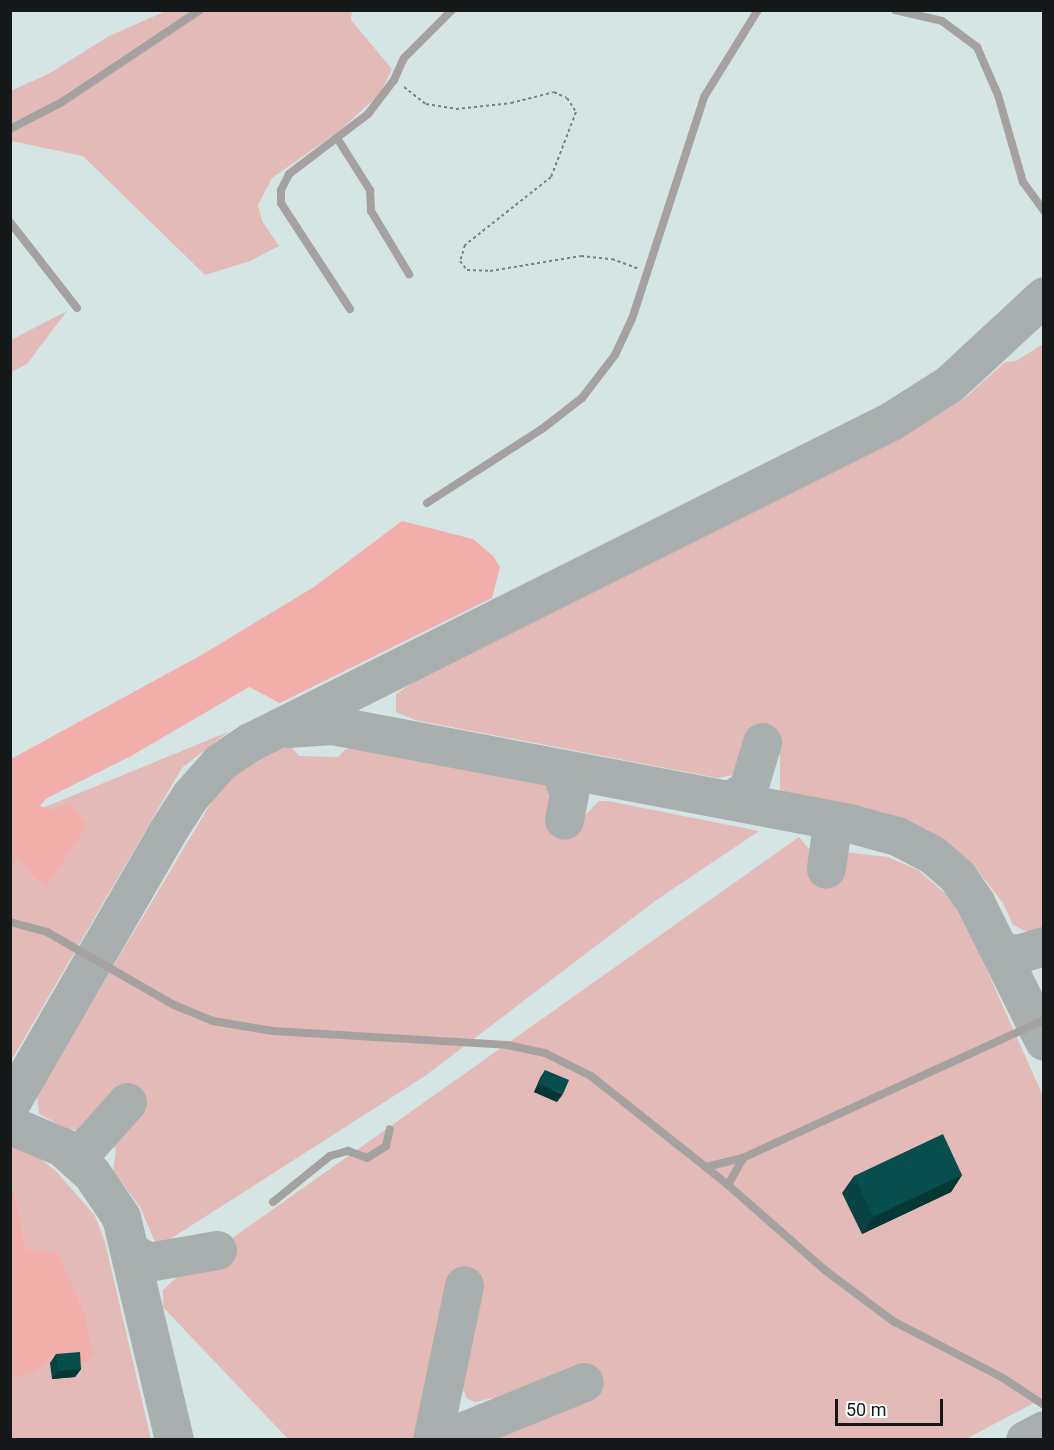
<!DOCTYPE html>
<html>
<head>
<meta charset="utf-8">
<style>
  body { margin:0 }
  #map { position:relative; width:1054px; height:1450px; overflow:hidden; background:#eaf3f2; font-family:Roboto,sans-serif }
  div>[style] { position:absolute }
  .built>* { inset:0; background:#d4e5e4 }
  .green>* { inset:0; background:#e4bab8 }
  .forest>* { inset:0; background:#f1aeab }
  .taxiway>* { height:39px; margin:-19.5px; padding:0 19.5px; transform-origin:19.5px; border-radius:19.5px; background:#a8afae }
  .path>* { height:2px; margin-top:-1px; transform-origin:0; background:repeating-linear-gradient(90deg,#7c8282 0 3px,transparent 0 6px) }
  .service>* { height:8px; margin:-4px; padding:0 4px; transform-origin:4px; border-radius:4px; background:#a5a1a1 }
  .wall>* { inset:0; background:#064341 }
  .shaded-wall>* { inset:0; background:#053735 }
  .building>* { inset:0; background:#074e4c }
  span { translate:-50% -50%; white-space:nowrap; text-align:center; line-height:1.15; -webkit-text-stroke:6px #faffff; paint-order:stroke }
  .frame { position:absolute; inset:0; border:12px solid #151818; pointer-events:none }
  .scale { position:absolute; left:835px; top:1399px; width:108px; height:27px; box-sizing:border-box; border:3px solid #151818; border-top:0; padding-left:8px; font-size:18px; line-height:21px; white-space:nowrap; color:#151818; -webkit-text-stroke:4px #faffff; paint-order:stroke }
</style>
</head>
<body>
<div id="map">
  <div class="built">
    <i style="clip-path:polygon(10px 11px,1043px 11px,1043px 1439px,11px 1439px)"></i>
  </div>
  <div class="green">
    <i style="clip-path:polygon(166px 11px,352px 11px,351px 20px,392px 69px,380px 94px,339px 131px,272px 178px,258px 205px,262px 221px,279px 246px,250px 261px,205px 275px,83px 156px,11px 141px,11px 91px,50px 73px,109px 36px)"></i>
    <i style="clip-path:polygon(67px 311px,27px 364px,11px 372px,11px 340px)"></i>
    <i style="clip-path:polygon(1043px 344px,1043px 968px,1028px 932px,1013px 925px,1003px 903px,974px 866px,930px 832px,882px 812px,780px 791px,780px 755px,742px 748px,733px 775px,718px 778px,415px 720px,396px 712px,396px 694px,420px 678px,919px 427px,965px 398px,1005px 362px,1016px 361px)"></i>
    <i style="clip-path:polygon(228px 732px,182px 768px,11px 1061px,11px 821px)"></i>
    <i style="clip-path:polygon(360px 746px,542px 783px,549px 789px,550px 808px,585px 815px,599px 801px,608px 801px,759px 831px,655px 901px,425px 1076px,164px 1243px,155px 1242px,140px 1207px,113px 1171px,116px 1150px,93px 1119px,78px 1130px,67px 1129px,39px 1114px,37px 1094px,221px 786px,237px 771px,283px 747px,291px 747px,299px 756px,338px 757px,346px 749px)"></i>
    <i style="clip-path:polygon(799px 837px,808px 848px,888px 857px,918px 870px,946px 894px,965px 921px,1043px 1096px,1043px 1398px,966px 1439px,468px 1439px,493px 1398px,475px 1402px,466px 1398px,464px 1390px,434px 1439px,288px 1439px,163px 1307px,163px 1290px,176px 1278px)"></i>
    <i style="clip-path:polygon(11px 1144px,28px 1149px,56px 1171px,95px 1216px,105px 1242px,151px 1439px,11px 1439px,11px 1379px,31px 1373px,69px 1282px,58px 1254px,26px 1249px,15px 1193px,11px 1193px)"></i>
  </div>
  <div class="forest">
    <i style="clip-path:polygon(402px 521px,473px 539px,493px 556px,500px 567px,492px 598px,280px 703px,249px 687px,131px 756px,47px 798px,40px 806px,49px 810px,71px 803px,86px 826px,47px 886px,35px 878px,19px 859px,11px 865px,11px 759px,205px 653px,314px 587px)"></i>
    <i style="clip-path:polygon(11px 1193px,15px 1193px,26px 1249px,58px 1253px,85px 1315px,93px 1354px,87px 1362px,59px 1357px,31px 1373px,11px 1379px)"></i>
  </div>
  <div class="taxiway">
    <i style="left:288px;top:728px;width:44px;rotate:-3.9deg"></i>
    <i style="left:332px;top:725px;width:526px;rotate:10.73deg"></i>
    <i style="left:849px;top:823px;width:50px;rotate:15.2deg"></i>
    <i style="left:897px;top:836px;width:41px;rotate:27.8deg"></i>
    <i style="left:933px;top:855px;width:32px;rotate:41deg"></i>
    <i style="left:957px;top:876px;width:32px;rotate:55deg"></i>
    <i style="left:975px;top:902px;width:155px;rotate:63.6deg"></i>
    <i style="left:562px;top:774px;width:21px;rotate:71deg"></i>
    <i style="left:569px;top:794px;width:26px;rotate:101deg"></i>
    <i style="left:738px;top:795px;width:12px;rotate:-31deg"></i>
    <i style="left:748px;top:789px;width:49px;rotate:-73.4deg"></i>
    <i style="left:826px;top:824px;width:9px;rotate:58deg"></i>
    <i style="left:831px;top:832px;width:37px;rotate:98deg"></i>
    <i style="left:1007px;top:952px;width:8px;rotate:23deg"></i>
    <i style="left:1014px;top:955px;width:31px;rotate:-17deg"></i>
    <i style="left:10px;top:1104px;width:310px;rotate:-60deg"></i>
    <i style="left:165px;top:835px;width:46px;rotate:-57.3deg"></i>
    <i style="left:190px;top:796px;width:45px;rotate:-48.6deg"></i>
    <i style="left:220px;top:762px;width:36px;rotate:-34deg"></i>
    <i style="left:250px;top:742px;width:717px;rotate:-26.6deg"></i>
    <i style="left:891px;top:421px;width:69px;rotate:-32.5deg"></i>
    <i style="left:949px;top:384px;width:129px;rotate:-42.8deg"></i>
    <i style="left:10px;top:1125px;width:56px;rotate:22.9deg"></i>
    <i style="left:62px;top:1147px;width:40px;rotate:42deg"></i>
    <i style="left:92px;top:1174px;width:52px;rotate:56deg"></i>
    <i style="left:121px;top:1217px;width:229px;rotate:76.6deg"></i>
    <i style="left:76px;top:1150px;width:9px;rotate:-6deg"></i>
    <i style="left:85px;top:1149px;width:63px;rotate:-48.2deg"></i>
    <i style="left:140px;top:1257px;width:9px;rotate:32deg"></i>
    <i style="left:148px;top:1262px;width:70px;rotate:-9.9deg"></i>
    <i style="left:432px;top:1440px;width:158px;rotate:-78.3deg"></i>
    <i style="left:441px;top:1440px;width:154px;rotate:-22.1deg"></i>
    <i style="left:1025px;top:1440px;width:21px;rotate:-28deg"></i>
  </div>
  <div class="path">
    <i style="left:404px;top:87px;width:28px;rotate:38deg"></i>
    <i style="left:426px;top:104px;width:30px;rotate:9deg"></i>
    <i style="left:456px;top:109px;width:55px;rotate:-6.2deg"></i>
    <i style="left:511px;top:103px;width:44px;rotate:-14.3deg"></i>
    <i style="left:554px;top:92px;width:14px;rotate:25deg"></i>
    <i style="left:567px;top:98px;width:17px;rotate:57deg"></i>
    <i style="left:576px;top:112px;width:70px;rotate:111deg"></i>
    <i style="left:551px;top:177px;width:110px;rotate:141.7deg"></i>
    <i style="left:465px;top:245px;width:17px;rotate:107deg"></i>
    <i style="left:460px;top:261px;width:11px;rotate:52deg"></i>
    <i style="left:467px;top:270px;width:23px;rotate:2deg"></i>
    <i style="left:490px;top:271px;width:92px;rotate:-9.4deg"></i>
    <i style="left:581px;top:256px;width:31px;rotate:6deg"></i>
    <i style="left:612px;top:259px;width:27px;rotate:20deg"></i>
  </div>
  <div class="service">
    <i style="left:895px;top:10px;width:48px;rotate:13.2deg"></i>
    <i style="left:942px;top:21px;width:44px;rotate:36.6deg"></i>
    <i style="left:977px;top:47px;width:52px;rotate:66.4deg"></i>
    <i style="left:998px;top:95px;width:91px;rotate:74deg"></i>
    <i style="left:1023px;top:182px;width:36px;rotate:54deg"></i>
    <i style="left:10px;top:129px;width:59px;rotate:-27.4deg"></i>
    <i style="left:62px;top:102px;width:166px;rotate:-33.7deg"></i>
    <i style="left:337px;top:138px;width:62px;rotate:57.6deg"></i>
    <i style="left:370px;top:190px;width:21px;rotate:87deg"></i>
    <i style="left:371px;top:211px;width:74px;rotate:58.9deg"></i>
    <i style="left:10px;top:222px;width:109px;rotate:52.1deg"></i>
    <i style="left:350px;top:309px;width:126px;rotate:-123.1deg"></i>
    <i style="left:281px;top:203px;width:13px;rotate:-90deg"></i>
    <i style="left:281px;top:190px;width:18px;rotate:-63deg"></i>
    <i style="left:289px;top:174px;width:99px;rotate:-37.2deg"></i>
    <i style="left:368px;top:114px;width:43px;rotate:-52.6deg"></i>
    <i style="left:394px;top:80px;width:24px;rotate:-66deg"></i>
    <i style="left:404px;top:58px;width:68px;rotate:-45deg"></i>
    <i style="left:427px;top:503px;width:137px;rotate:-32.8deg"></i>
    <i style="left:542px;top:429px;width:51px;rotate:-37.8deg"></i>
    <i style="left:582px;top:398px;width:54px;rotate:-52.5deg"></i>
    <i style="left:615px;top:355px;width:40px;rotate:-65deg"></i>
    <i style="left:632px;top:319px;width:233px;rotate:-72deg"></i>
    <i style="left:704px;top:97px;width:102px;rotate:-58.2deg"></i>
    <i style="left:10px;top:922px;width:38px;rotate:15deg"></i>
    <i style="left:47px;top:932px;width:146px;rotate:29.9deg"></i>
    <i style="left:174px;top:1005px;width:42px;rotate:22.3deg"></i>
    <i style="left:213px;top:1021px;width:61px;rotate:9.5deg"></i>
    <i style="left:273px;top:1031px;width:234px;rotate:3.4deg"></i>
    <i style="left:507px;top:1045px;width:39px;rotate:12deg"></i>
    <i style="left:545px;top:1053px;width:51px;rotate:26.6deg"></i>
    <i style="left:591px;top:1076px;width:147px;rotate:38.4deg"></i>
    <i style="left:1044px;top:1020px;width:331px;rotate:155.4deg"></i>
    <i style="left:743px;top:1158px;width:31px;rotate:119deg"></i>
    <i style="left:728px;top:1185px;width:130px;rotate:41.3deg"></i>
    <i style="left:826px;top:1271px;width:84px;rotate:36.7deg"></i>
    <i style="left:893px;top:1321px;width:124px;rotate:27.4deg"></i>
    <i style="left:1003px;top:1378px;width:49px;rotate:33.4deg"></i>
    <i style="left:728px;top:1185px;width:28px;rotate:-141deg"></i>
    <i style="left:706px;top:1167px;width:38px;rotate:-14deg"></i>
    <i style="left:273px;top:1202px;width:73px;rotate:-38.9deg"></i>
    <i style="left:330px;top:1156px;width:19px;rotate:-16deg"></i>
    <i style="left:348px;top:1151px;width:20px;rotate:20deg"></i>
    <i style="left:367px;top:1158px;width:22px;rotate:-32deg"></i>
    <i style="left:386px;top:1146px;width:17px;rotate:-77deg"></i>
  </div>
  <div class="wall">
    <i style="clip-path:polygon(545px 1070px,557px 1102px,534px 1092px,540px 1078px)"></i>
    <i style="clip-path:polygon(962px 1175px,951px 1192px,862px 1234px,842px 1193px,854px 1176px)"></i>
    <i style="clip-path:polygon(56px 1354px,81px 1369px,75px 1377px,52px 1379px,50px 1363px)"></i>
  </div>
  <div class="shaded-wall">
    <i style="clip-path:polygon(539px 1084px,563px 1094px,557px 1102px,534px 1092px)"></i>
    <i style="clip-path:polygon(962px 1175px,951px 1192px,862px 1234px,873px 1217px)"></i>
    <i style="clip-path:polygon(81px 1369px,75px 1377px,52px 1379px,58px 1371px)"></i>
  </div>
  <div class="building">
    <i style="clip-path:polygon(545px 1070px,569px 1080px,563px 1094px,539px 1084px)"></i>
    <i style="clip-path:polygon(943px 1134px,962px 1175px,873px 1217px,854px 1176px)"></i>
    <i style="clip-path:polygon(80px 1352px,81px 1369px,58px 1371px,56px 1354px)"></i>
  </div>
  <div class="frame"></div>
  <div class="scale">50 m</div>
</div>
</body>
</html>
